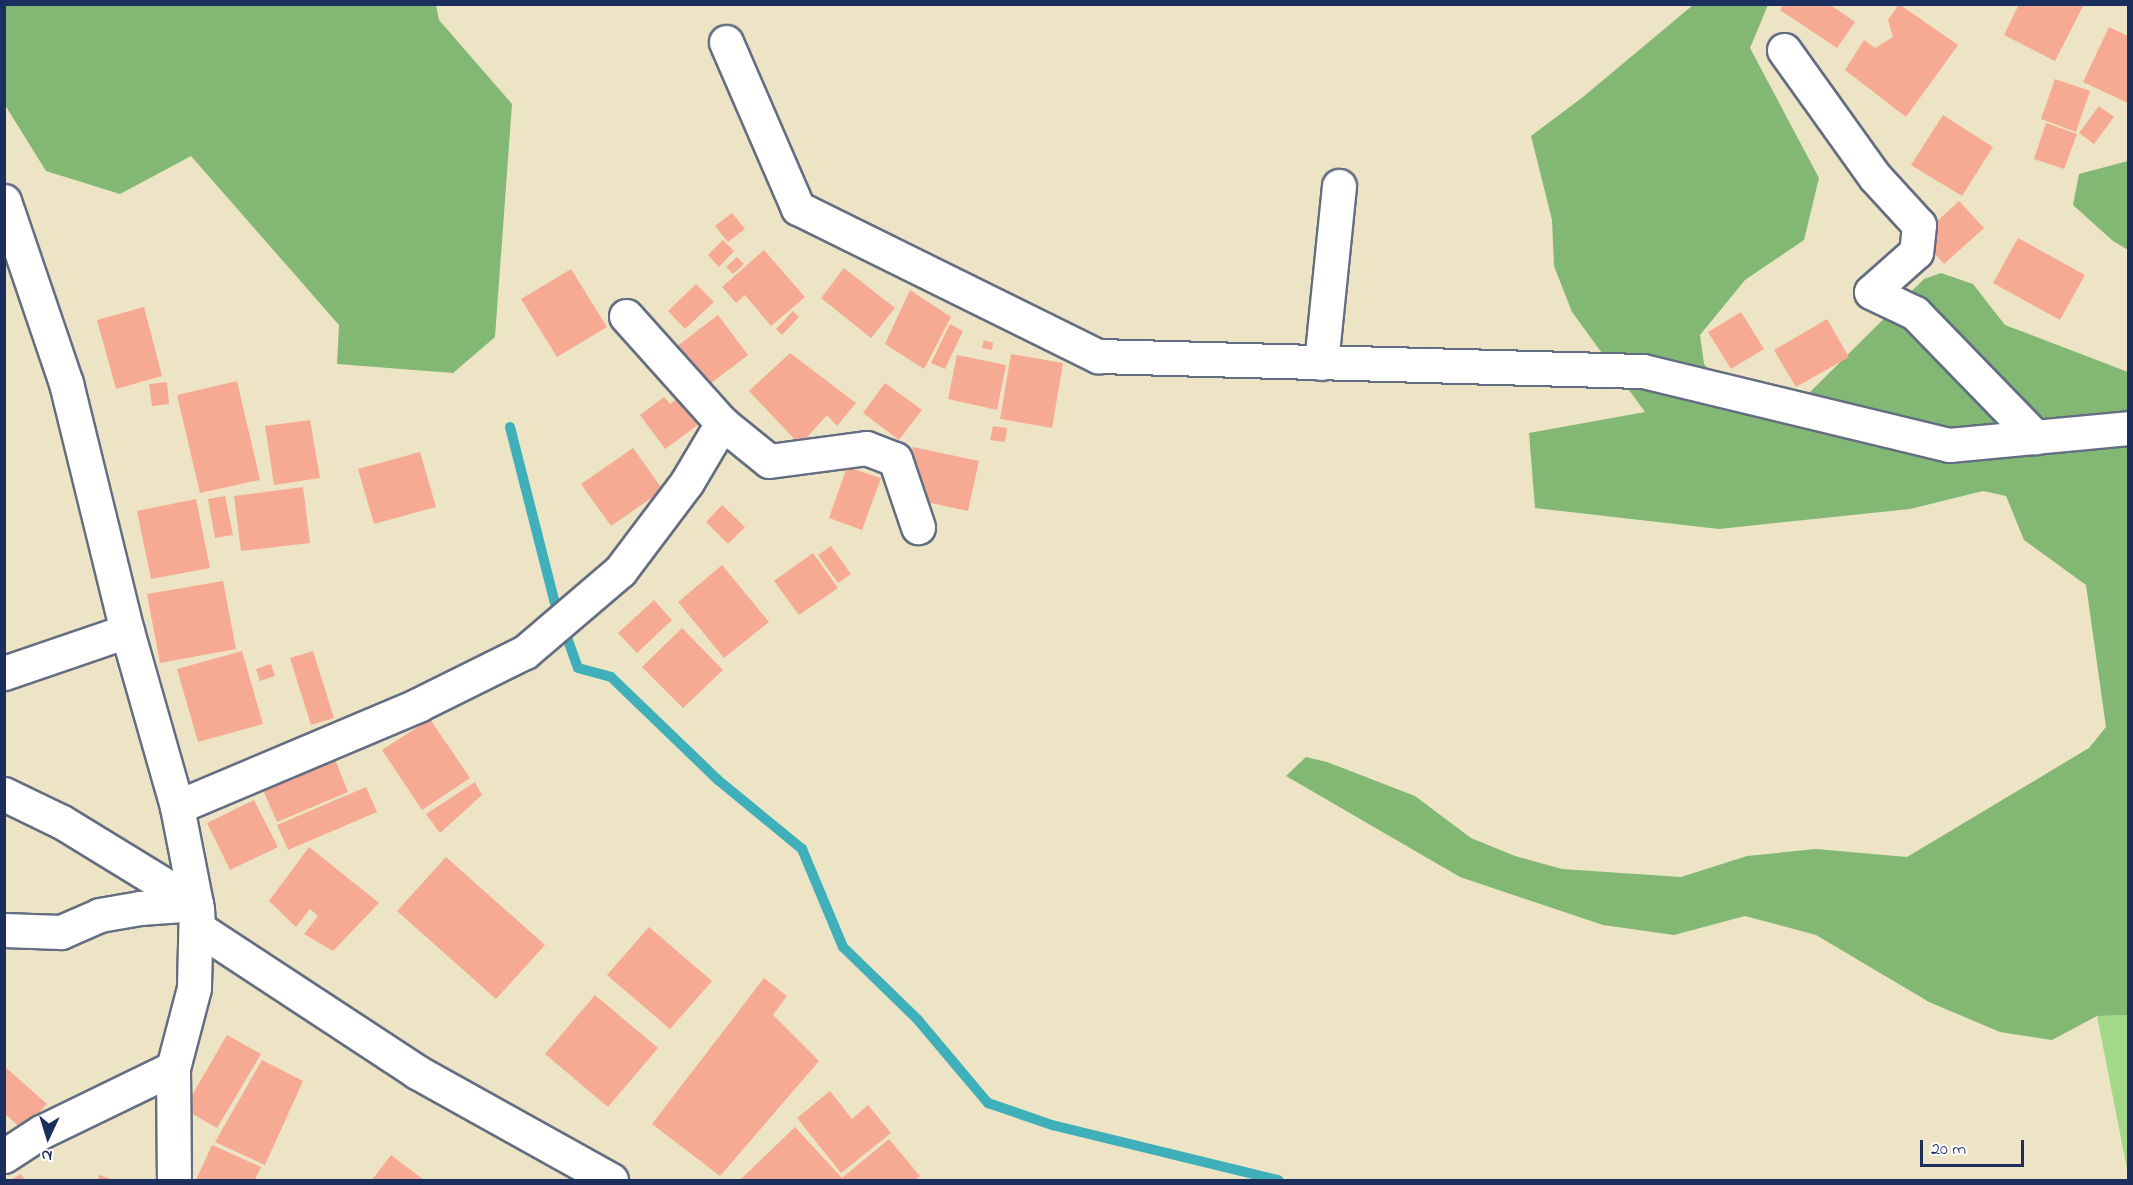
<!DOCTYPE html>
<html>
<head>
<meta charset="utf-8">
<style>
  body { margin:0 }
  #map { position:relative; width:2133px; height:1185px; overflow:hidden; background:#ede4c5; font-family:"Indie Flower",sans-serif }
  div>[style] { position:absolute }
  .green>* { inset:0; background:#a3d888 }
  .forest>* { inset:0; background:#82b874 }
  .stream>* { height:10px; margin:-5px; padding:0 5px; transform-origin:5px; border-radius:5px; background:#3fb0b9 }
  .building>* { inset:0; background:#f6aa93 }
  .roads { filter:drop-shadow(2px 0 #646e82) drop-shadow(-2px 0 #646e82) drop-shadow(0 2px #646e82) drop-shadow(0 -2px #646e82) }
  .street>* { height:33px; margin:-16.5px; padding:0 16.5px; transform-origin:16.5px; border-radius:16.5px; background:#fff }
  span { translate:-50% -50%; white-space:nowrap; text-align:center; line-height:1.15; -webkit-text-stroke:6px #fff; paint-order:stroke }
  .frame { position:absolute; inset:0; border:6px solid #1b2f5e; pointer-events:none }
  .north { position:absolute; left:18px; top:1107px; width:60px; height:60px; -webkit-text-stroke:4px #fff; paint-order:stroke; rotate:184deg; font-size:16px; font-weight:700; line-height:24px; text-align:center; color:#1b2f5e }
  .north::after { content:''; display:block; margin:auto; width:21px; height:27px; background:#1b2f5e; clip-path:polygon(50% 0,100% 100%,50% 72%,0 100%) }
  .scale { position:absolute; left:1920px; top:1140px; width:104px; height:27px; box-sizing:border-box; border:3px solid #1b2f5e; border-top:0; padding-left:8px; font-size:18px; line-height:21px; white-space:nowrap; color:#1b2f5e; -webkit-text-stroke:4px #fff; paint-order:stroke }
</style>
</head>
<body>
<div id="map">
  <div class="green">
    <i style="clip-path:polygon(2128px 1015px,2128px 1174px,2097px 1016px)"></i>
  </div>
  <div class="forest">
    <i style="clip-path:polygon(5px 4px,436px 5px,439px 20px,512px 104px,495px 337px,453px 373px,337px 364px,339px 325px,191px 156px,120px 194px,46px 171px,5px 105px)"></i>
    <i style="clip-path:polygon(1693px 5px,1768px 5px,1750px 48px,1819px 178px,1804px 240px,1745px 280px,1700px 335px,1704px 364px,1720px 385px,1786px 404px,1810px 392px,1924px 279px,1941px 273px,1973px 284px,2005px 325px,2128px 372px,2128px 1015px,2097px 1016px,2052px 1040px,2000px 1032px,1929px 1002px,1816px 935px,1745px 916px,1674px 935px,1603px 925px,1460px 877px,1286px 776px,1306px 757px,1327px 762px,1415px 796px,1471px 838px,1515px 856px,1562px 869px,1681px 877px,1747px 856px,1816px 849px,1907px 857px,2089px 748px,2106px 727px,2086px 585px,2024px 540px,2006px 496px,1983px 491px,1910px 509px,1719px 529px,1535px 508px,1529px 433px,1645px 412px,1572px 312px,1554px 266px,1552px 220px,1531px 136px,1583px 97px)"></i>
    <i style="clip-path:polygon(2128px 161px,2128px 250px,2113px 241px,2073px 205px,2079px 174px)"></i>
  </div>
  <div class="stream">
    <i style="left:510px;top:427px;width:187px;rotate:75.7deg"></i>
    <i style="left:564px;top:629px;width:41px;rotate:70.3deg"></i>
    <i style="left:578px;top:668px;width:34px;rotate:15deg"></i>
    <i style="left:611px;top:677px;width:149px;rotate:43.9deg"></i>
    <i style="left:718px;top:780px;width:109px;rotate:39.4deg"></i>
    <i style="left:802px;top:849px;width:106px;rotate:67.3deg"></i>
    <i style="left:843px;top:947px;width:105px;rotate:44.2deg"></i>
    <i style="left:918px;top:1020px;width:109px;rotate:49.9deg"></i>
    <i style="left:988px;top:1103px;width:68px;rotate:19deg"></i>
    <i style="left:1052px;top:1125px;width:233px;rotate:13.7deg"></i>
  </div>
  <div class="building">
    <i style="clip-path:polygon(1784px 4px,1829px 4px,1855px 22px,1837px 48px,1780px 10px)"></i>
    <i style="clip-path:polygon(1899px 4px,1958px 45px,1906px 117px,1845px 70px,1864px 40px,1875px 48px,1893px 37px,1888px 20px)"></i>
    <i style="clip-path:polygon(2019px 4px,2084px 4px,2055px 61px,2004px 35px)"></i>
    <i style="clip-path:polygon(2109px 27px,2128px 36px,2128px 103px,2083px 82px)"></i>
    <i style="clip-path:polygon(2055px 79px,2090px 91px,2076px 132px,2041px 119px)"></i>
    <i style="clip-path:polygon(2099px 106px,2114px 117px,2094px 144px,2079px 133px)"></i>
    <i style="clip-path:polygon(1943px 115px,1993px 147px,1962px 196px,1911px 165px)"></i>
    <i style="clip-path:polygon(2046px 123px,2077px 134px,2064px 169px,2034px 159px)"></i>
    <i style="clip-path:polygon(1959px 201px,1984px 228px,1944px 264px,1920px 237px)"></i>
    <i style="clip-path:polygon(732px 213px,745px 229px,728px 242px,715px 226px)"></i>
    <i style="clip-path:polygon(2018px 238px,2085px 275px,2060px 320px,1993px 283px)"></i>
    <i style="clip-path:polygon(723px 240px,734px 251px,719px 267px,708px 255px)"></i>
    <i style="clip-path:polygon(764px 250px,805px 297px,771px 326px,745px 295px,736px 303px,722px 287px)"></i>
    <i style="clip-path:polygon(737px 257px,744px 264px,733px 274px,726px 267px)"></i>
    <i style="clip-path:polygon(844px 268px,895px 308px,871px 338px,821px 298px)"></i>
    <i style="clip-path:polygon(571px 269px,607px 327px,557px 357px,521px 299px)"></i>
    <i style="clip-path:polygon(696px 284px,714px 302px,685px 329px,668px 311px)"></i>
    <i style="clip-path:polygon(910px 290px,951px 317px,924px 369px,885px 344px)"></i>
    <i style="clip-path:polygon(144px 307px,162px 376px,116px 389px,97px 320px)"></i>
    <i style="clip-path:polygon(793px 311px,799px 317px,782px 335px,776px 329px)"></i>
    <i style="clip-path:polygon(1741px 312px,1764px 349px,1731px 369px,1708px 332px)"></i>
    <i style="clip-path:polygon(718px 315px,748px 355px,702px 390px,672px 350px)"></i>
    <i style="clip-path:polygon(1827px 319px,1849px 357px,1796px 387px,1774px 350px)"></i>
    <i style="clip-path:polygon(950px 324px,963px 331px,945px 369px,931px 363px)"></i>
    <i style="clip-path:polygon(984px 340px,993px 343px,992px 350px,982px 348px)"></i>
    <i style="clip-path:polygon(790px 353px,856px 403px,837px 426px,827px 415px,800px 445px,749px 391px)"></i>
    <i style="clip-path:polygon(1011px 354px,1063px 363px,1052px 428px,1000px 419px)"></i>
    <i style="clip-path:polygon(957px 355px,1006px 365px,997px 410px,948px 399px)"></i>
    <i style="clip-path:polygon(237px 381px,260px 480px,200px 493px,177px 395px)"></i>
    <i style="clip-path:polygon(167px 382px,169px 404px,152px 406px,149px 384px)"></i>
    <i style="clip-path:polygon(885px 383px,922px 410px,899px 440px,863px 413px)"></i>
    <i style="clip-path:polygon(682px 395px,702px 422px,665px 449px,640px 415px,664px 397px,670px 404px)"></i>
    <i style="clip-path:polygon(310px 420px,320px 478px,274px 485px,265px 426px)"></i>
    <i style="clip-path:polygon(993px 426px,1007px 428px,1005px 442px,990px 440px)"></i>
    <i style="clip-path:polygon(913px 447px,979px 461px,968px 511px,903px 497px)"></i>
    <i style="clip-path:polygon(633px 448px,663px 490px,611px 526px,581px 484px)"></i>
    <i style="clip-path:polygon(420px 452px,436px 507px,374px 524px,358px 469px)"></i>
    <i style="clip-path:polygon(847px 467px,881px 478px,862px 530px,829px 518px)"></i>
    <i style="clip-path:polygon(303px 487px,310px 543px,241px 551px,234px 496px)"></i>
    <i style="clip-path:polygon(225px 496px,233px 535px,215px 538px,208px 499px)"></i>
    <i style="clip-path:polygon(196px 499px,210px 568px,151px 579px,137px 511px)"></i>
    <i style="clip-path:polygon(722px 505px,745px 527px,728px 544px,706px 522px)"></i>
    <i style="clip-path:polygon(831px 546px,851px 574px,838px 583px,818px 555px)"></i>
    <i style="clip-path:polygon(813px 553px,838px 588px,799px 615px,774px 581px)"></i>
    <i style="clip-path:polygon(722px 565px,769px 622px,724px 658px,678px 602px)"></i>
    <i style="clip-path:polygon(223px 581px,236px 649px,160px 663px,147px 594px)"></i>
    <i style="clip-path:polygon(654px 600px,672px 620px,637px 653px,618px 633px)"></i>
    <i style="clip-path:polygon(682px 628px,723px 670px,683px 708px,642px 667px)"></i>
    <i style="clip-path:polygon(242px 651px,263px 724px,198px 742px,177px 669px)"></i>
    <i style="clip-path:polygon(313px 651px,334px 718px,311px 725px,290px 658px)"></i>
    <i style="clip-path:polygon(271px 664px,275px 676px,260px 681px,256px 669px)"></i>
    <i style="clip-path:polygon(430px 719px,470px 778px,422px 810px,382px 750px)"></i>
    <i style="clip-path:polygon(335px 759px,348px 792px,277px 822px,263px 790px)"></i>
    <i style="clip-path:polygon(475px 782px,482px 795px,440px 833px,426px 814px)"></i>
    <i style="clip-path:polygon(366px 787px,377px 812px,288px 850px,277px 825px)"></i>
    <i style="clip-path:polygon(254px 800px,278px 847px,230px 870px,207px 823px)"></i>
    <i style="clip-path:polygon(309px 847px,379px 903px,333px 951px,304px 934px,318px 916px,310px 909px,296px 927px,269px 901px)"></i>
    <i style="clip-path:polygon(446px 857px,545px 945px,496px 999px,397px 911px)"></i>
    <i style="clip-path:polygon(649px 927px,712px 981px,670px 1029px,607px 975px)"></i>
    <i style="clip-path:polygon(764px 978px,787px 996px,773px 1015px,819px 1061px,720px 1176px,652px 1124px)"></i>
    <i style="clip-path:polygon(595px 995px,658px 1048px,608px 1107px,545px 1054px)"></i>
    <i style="clip-path:polygon(227px 1035px,261px 1054px,217px 1128px,184px 1109px)"></i>
    <i style="clip-path:polygon(262px 1060px,303px 1081px,265px 1165px,215px 1142px)"></i>
    <i style="clip-path:polygon(4px 1066px,47px 1104px,23px 1130px,4px 1113px)"></i>
    <i style="clip-path:polygon(830px 1091px,852px 1119px,868px 1105px,891px 1133px,841px 1173px,797px 1118px)"></i>
    <i style="clip-path:polygon(795px 1127px,842px 1178px,889px 1139px,920px 1176px,916px 1180px,740px 1180px)"></i>
    <i style="clip-path:polygon(212px 1145px,261px 1167px,255px 1180px,196px 1180px)"></i>
    <i style="clip-path:polygon(391px 1155px,424px 1180px,372px 1180px)"></i>
    <i style="clip-path:polygon(21px 1174px,25px 1180px,11px 1180px)"></i>
    <i style="clip-path:polygon(99px 1175px,115px 1180px,98px 1180px)"></i>
  </div>
  <div class="roads">
    <div class="street">
      <i style="left:726px;top:42px;width:181px;rotate:66.6deg"></i>
      <i style="left:798px;top:208px;width:335px;rotate:26.3deg"></i>
      <i style="left:1098px;top:356px;width:545px;rotate:1.58deg"></i>
      <i style="left:1643px;top:371px;width:315px;rotate:13.6deg"></i>
      <i style="left:1949px;top:445px;width:180px;rotate:-5.4deg"></i>
      <i style="left:1784px;top:50px;width:156px;rotate:54.4deg"></i>
      <i style="left:1875px;top:177px;width:65px;rotate:47.5deg"></i>
      <i style="left:1919px;top:225px;width:27px;rotate:96deg"></i>
      <i style="left:1916px;top:252px;width:60px;rotate:138.4deg"></i>
      <i style="left:1871px;top:292px;width:49px;rotate:25.5deg"></i>
      <i style="left:1915px;top:313px;width:173px;rotate:45.9deg"></i>
      <i style="left:4px;top:201px;width:192px;rotate:71.2deg"></i>
      <i style="left:66px;top:383px;width:255px;rotate:76.2deg"></i>
      <i style="left:127px;top:631px;width:183px;rotate:74.1deg"></i>
      <i style="left:177px;top:807px;width:99px;rotate:78.9deg"></i>
      <i style="left:196px;top:904px;width:84px;rotate:91.4deg"></i>
      <i style="left:194px;top:988px;width:83px;rotate:104.7deg"></i>
      <i style="left:173px;top:1068px;width:112px;rotate:89.5deg"></i>
      <i style="left:626px;top:316px;width:144px;rotate:48.1deg"></i>
      <i style="left:722px;top:423px;width:60px;rotate:39deg"></i>
      <i style="left:769px;top:461px;width:98px;rotate:-7.6deg"></i>
      <i style="left:866px;top:448px;width:31px;rotate:21deg"></i>
      <i style="left:895px;top:459px;width:72px;rotate:71.3deg"></i>
      <i style="left:1321px;top:363px;width:178px;rotate:-84.2deg"></i>
      <i style="left:4px;top:673px;width:130px;rotate:-18.9deg"></i>
      <i style="left:4px;top:794px;width:64px;rotate:25.8deg"></i>
      <i style="left:62px;top:822px;width:157px;rotate:31.5deg"></i>
      <i style="left:196px;top:904px;width:56px;rotate:175.9deg"></i>
      <i style="left:140px;top:908px;width:41px;rotate:170.1deg"></i>
      <i style="left:100px;top:915px;width:43px;rotate:156.4deg"></i>
      <i style="left:61px;top:932px;width:57px;rotate:-178deg"></i>
      <i style="left:177px;top:807px;width:262px;rotate:-22.9deg"></i>
      <i style="left:418px;top:705px;width:119px;rotate:-26.4deg"></i>
      <i style="left:525px;top:652px;width:125px;rotate:-40.5deg"></i>
      <i style="left:620px;top:571px;width:111px;rotate:-53deg"></i>
      <i style="left:687px;top:482px;width:69px;rotate:-59.3deg"></i>
      <i style="left:197px;top:908px;width:20px;rotate:87deg"></i>
      <i style="left:198px;top:928px;width:262px;rotate:33.3deg"></i>
      <i style="left:417px;top:1072px;width:222px;rotate:29.1deg"></i>
      <i style="left:4px;top:1156px;width:44px;rotate:-33deg"></i>
      <i style="left:41px;top:1132px;width:147px;rotate:-25.9deg"></i>
    </div>
  </div>
  <div class="frame"></div>
  <div class="north">N</div>
  <div class="scale">20 m</div>
</div>
</body>
</html>
